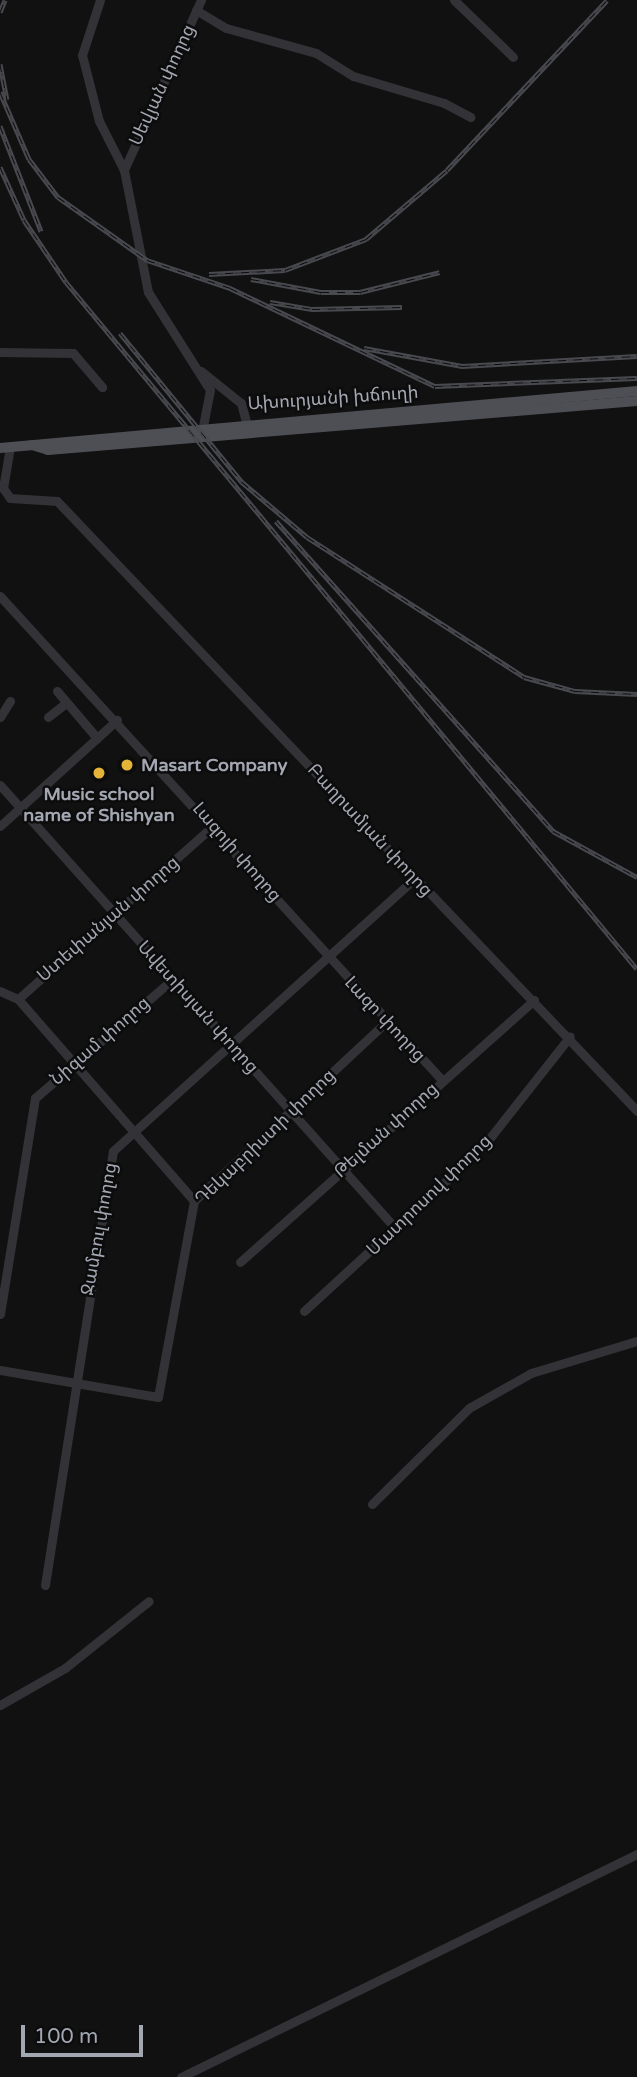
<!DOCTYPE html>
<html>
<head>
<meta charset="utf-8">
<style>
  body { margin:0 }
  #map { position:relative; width:637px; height:2077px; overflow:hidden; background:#111112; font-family:"Varela Round","Noto Sans Armenian",sans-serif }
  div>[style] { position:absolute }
  .minor>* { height:9px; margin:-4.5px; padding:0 4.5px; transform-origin:4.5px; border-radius:4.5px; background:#323237 }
  .major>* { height:10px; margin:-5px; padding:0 5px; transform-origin:5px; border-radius:5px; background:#4e4f55 }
  .rail>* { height:5px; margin-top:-2.5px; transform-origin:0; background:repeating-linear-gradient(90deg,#0c0c0d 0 8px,#494a50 0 16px); box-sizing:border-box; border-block:2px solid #494a50 }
  .dots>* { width:19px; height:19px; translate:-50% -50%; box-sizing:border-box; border:4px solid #0c0c0d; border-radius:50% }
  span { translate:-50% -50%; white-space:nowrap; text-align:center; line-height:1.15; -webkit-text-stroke:5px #0c0c0d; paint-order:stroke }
  .street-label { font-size:18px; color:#a3a7b2 }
  .poi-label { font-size:18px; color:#a3a7b2; font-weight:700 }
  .left { translate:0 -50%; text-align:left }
  .scale { position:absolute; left:21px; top:2025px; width:122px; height:32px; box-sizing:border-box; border:4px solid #a3a7b2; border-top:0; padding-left:9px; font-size:21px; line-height:24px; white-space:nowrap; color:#a3a7b2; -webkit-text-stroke:5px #0c0c0d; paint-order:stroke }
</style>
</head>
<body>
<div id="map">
  <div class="minor">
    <i style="left:100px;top:0;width:58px;rotate:108.1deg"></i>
    <i style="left:82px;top:55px;width:68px;rotate:75.6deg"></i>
    <i style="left:99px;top:121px;width:55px;rotate:63deg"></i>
    <i style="left:201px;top:0;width:187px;rotate:114.4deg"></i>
    <i style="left:124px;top:170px;width:124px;rotate:78.9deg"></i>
    <i style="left:148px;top:292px;width:116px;rotate:57.7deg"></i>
    <i style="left:210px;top:390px;width:36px;rotate:101deg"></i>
    <i style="left:454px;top:0;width:82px;rotate:44deg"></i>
    <i style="left:196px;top:10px;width:35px;rotate:31deg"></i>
    <i style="left:226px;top:28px;width:93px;rotate:15.5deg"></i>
    <i style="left:316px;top:53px;width:44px;rotate:31.9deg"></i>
    <i style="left:353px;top:76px;width:95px;rotate:16.5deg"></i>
    <i style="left:444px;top:103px;width:30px;rotate:28deg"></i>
    <i style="left:0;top:352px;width:73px;rotate:0.8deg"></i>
    <i style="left:73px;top:353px;width:45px;rotate:49.5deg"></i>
    <i style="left:201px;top:371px;width:51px;rotate:38.7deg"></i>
    <i style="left:241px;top:403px;width:30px;rotate:75deg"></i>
    <i style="left:10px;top:447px;width:42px;rotate:99.7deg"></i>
    <i style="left:3px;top:488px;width:12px;rotate:55deg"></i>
    <i style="left:10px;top:498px;width:47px;rotate:3.7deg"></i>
    <i style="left:57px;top:501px;width:842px;rotate:46.44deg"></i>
    <i style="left:0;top:596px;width:655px;rotate:47.6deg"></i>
    <i style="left:57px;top:691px;width:62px;rotate:49.6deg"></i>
    <i style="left:0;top:717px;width:19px;rotate:-58deg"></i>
    <i style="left:48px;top:717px;width:23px;rotate:-38deg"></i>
    <i style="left:0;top:785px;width:595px;rotate:48.27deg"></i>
    <i style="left:0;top:826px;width:158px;rotate:-42.2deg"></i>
    <i style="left:0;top:991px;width:20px;rotate:24deg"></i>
    <i style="left:18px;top:999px;width:262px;rotate:-41.6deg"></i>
    <i style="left:18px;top:999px;width:268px;rotate:48.9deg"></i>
    <i style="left:240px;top:1262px;width:394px;rotate:-41.7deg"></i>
    <i style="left:304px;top:1311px;width:241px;rotate:-42.5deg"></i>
    <i style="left:482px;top:1148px;width:142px;rotate:-51.8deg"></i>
    <i style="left:0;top:1314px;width:219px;rotate:-80.8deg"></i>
    <i style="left:35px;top:1098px;width:182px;rotate:-40.8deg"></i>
    <i style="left:0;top:1370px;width:160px;rotate:9.7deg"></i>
    <i style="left:158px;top:1397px;width:199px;rotate:-79.6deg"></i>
    <i style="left:194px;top:1201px;width:264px;rotate:-43deg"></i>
    <i style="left:372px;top:1504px;width:136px;rotate:-44.7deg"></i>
    <i style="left:469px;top:1408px;width:71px;rotate:-29.4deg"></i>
    <i style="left:531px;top:1373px;width:111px;rotate:-16.8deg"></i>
    <i style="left:45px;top:1585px;width:439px;rotate:-81.1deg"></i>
    <i style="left:113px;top:1151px;width:407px;rotate:-42.1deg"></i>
    <i style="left:0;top:1705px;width:75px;rotate:-29.6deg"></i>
    <i style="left:65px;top:1668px;width:107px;rotate:-38.6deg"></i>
    <i style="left:181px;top:2077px;width:508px;rotate:-26.06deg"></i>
  </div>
  <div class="major">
    <i style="left:32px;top:445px;width:17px;rotate:17deg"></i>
    <i style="left:48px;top:450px;width:591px;rotate:-4.76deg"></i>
    <i style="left:0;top:448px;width:640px;rotate:-5.11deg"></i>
  </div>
  <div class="rail">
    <i style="left:0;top:12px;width:13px;rotate:-67deg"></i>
    <i style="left:0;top:64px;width:36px;rotate:79deg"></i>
    <i style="left:0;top:92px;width:73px;rotate:66.6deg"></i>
    <i style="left:29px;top:159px;width:48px;rotate:52.7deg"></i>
    <i style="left:58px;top:197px;width:109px;rotate:35.3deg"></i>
    <i style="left:147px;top:260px;width:88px;rotate:18.6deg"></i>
    <i style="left:230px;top:288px;width:227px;rotate:25.6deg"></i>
    <i style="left:435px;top:386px;width:202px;rotate:-2.3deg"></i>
    <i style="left:0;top:126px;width:113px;rotate:68.7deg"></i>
    <i style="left:0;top:167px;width:58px;rotate:65.6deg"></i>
    <i style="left:24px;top:220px;width:75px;rotate:55.9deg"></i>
    <i style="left:66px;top:282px;width:893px;rotate:50.27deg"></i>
    <i style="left:209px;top:274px;width:76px;rotate:-3deg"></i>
    <i style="left:285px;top:270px;width:87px;rotate:-20.9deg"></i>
    <i style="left:366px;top:239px;width:106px;rotate:-40.4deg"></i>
    <i style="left:447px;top:170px;width:233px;rotate:-46.7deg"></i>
    <i style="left:251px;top:279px;width:71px;rotate:10.5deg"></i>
    <i style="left:321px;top:292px;width:39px"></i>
    <i style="left:360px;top:292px;width:82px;rotate:-14deg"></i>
    <i style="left:270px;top:302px;width:43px;rotate:9.5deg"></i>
    <i style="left:312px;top:309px;width:90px;rotate:-1.3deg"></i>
    <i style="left:120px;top:333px;width:193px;rotate:50.7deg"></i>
    <i style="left:242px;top:482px;width:85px;rotate:40.2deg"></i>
    <i style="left:307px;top:537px;width:258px;rotate:32.8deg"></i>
    <i style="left:524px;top:677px;width:53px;rotate:15.4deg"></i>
    <i style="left:575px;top:691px;width:62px;rotate:2.8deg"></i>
    <i style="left:364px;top:348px;width:100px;rotate:10.4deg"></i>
    <i style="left:462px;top:366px;width:175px;rotate:-3.3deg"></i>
    <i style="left:276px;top:521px;width:416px;rotate:48.2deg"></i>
    <i style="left:553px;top:831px;width:96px;rotate:28.7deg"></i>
  </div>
  <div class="dots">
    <i style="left:127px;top:765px;background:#e3b437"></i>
    <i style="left:99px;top:773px;background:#e3b437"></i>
  </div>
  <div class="street-label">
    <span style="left:162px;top:85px;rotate:-65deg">Սեվյան փողոց</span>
    <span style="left:333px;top:398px;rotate:-4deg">Ախուրյանի խճուղի</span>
    <span style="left:370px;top:830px;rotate:47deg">Բաղրամյան փողոց</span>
    <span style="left:237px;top:852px;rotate:49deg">Լազոյի փողոց</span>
    <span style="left:108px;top:919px;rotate:-41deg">Ստեփանյան փողոց</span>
    <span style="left:198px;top:1007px;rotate:48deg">Ավետիսյան փողոց</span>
    <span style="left:385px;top:1019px;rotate:47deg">Լազո փողոց</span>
    <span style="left:100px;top:1041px;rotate:-41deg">Նիզամ փողոց</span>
    <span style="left:386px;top:1130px;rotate:-42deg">Թելման փողոց</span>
    <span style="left:265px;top:1137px;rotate:-44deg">Դեկաբրիստի փողոց</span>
    <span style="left:429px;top:1195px;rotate:-44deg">Մատրոսով փողոց</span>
    <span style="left:99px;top:1229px;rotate:-80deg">Ջամբուլ փողոց</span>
  </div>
  <div class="poi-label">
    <span class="left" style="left:141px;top:765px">Masart Company</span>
    <span style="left:99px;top:805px">Music school<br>name of Shishyan</span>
  </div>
  <div class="scale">100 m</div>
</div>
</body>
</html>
